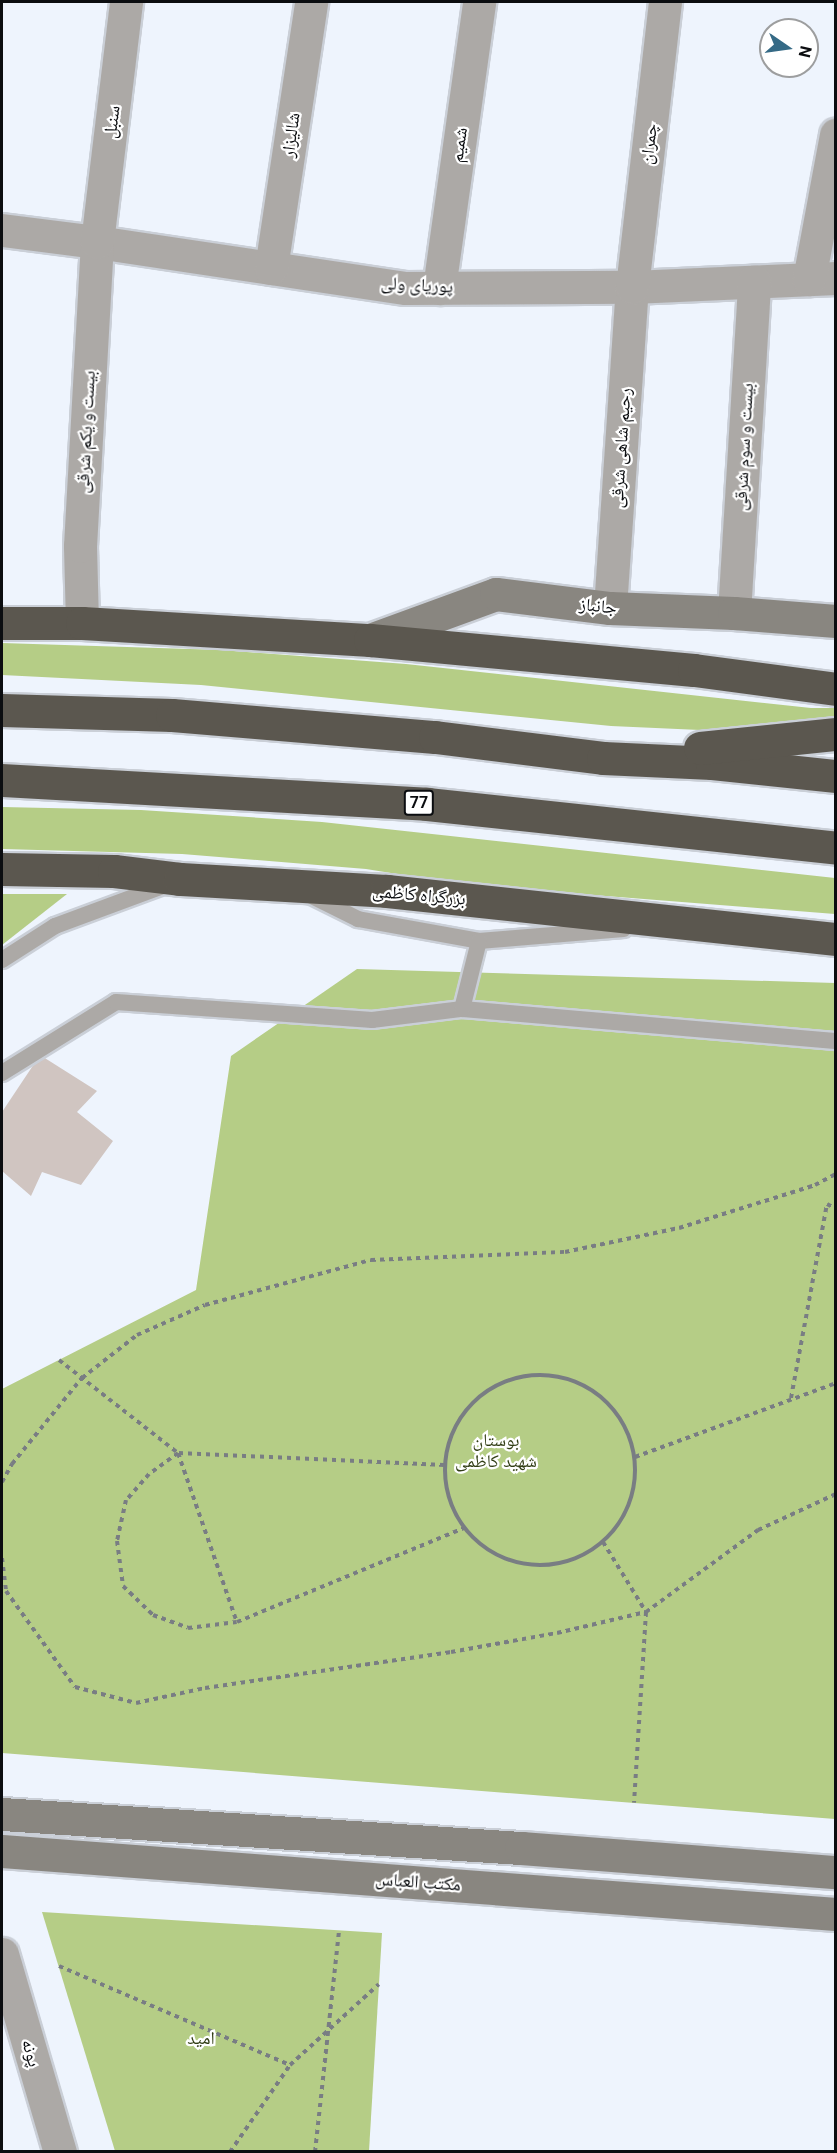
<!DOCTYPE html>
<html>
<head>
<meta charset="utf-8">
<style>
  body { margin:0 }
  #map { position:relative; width:837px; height:2153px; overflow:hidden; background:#eef4fd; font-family:Roboto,"Noto Naskh Arabic",sans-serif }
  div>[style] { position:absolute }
  .green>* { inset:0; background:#b5cd86 }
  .building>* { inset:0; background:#d0c5c1 }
  .path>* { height:4px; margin-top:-2px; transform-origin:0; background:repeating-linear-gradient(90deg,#797d83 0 4.5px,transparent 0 9px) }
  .path>.ring { margin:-2px; padding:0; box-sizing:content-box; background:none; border:4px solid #797d83; border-radius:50% }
  .roads { filter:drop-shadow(2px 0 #cacfd7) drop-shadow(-2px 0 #cacfd7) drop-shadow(0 2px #cacfd7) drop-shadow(0 -2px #cacfd7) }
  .lane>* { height:16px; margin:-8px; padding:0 8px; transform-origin:8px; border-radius:8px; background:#aca9a6 }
  .street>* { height:33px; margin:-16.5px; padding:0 16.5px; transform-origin:16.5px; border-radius:16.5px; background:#aca9a6 }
  .secondary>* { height:33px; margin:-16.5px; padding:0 16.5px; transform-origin:16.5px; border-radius:16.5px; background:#898680 }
  .highway>* { height:33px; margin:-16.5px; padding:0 16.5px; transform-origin:16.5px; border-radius:16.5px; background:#5b574f }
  span { translate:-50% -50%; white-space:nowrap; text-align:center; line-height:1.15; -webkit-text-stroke:4.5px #fff; paint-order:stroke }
  .shield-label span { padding:2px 4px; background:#fff; border:2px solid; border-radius:4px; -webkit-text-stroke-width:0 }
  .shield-label { font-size:16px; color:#0b0d10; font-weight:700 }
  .street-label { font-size:18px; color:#0b0d10 }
  .park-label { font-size:18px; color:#323e16 }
  .frame { position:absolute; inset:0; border:3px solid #0b0d10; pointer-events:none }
  .north { position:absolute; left:759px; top:18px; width:60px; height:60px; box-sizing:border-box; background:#fff; border:2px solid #9d9e9f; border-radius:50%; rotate:103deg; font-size:16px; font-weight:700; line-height:24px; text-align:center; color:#0b0d10 }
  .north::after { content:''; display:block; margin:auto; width:21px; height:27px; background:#356a86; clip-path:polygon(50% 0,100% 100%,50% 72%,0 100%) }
</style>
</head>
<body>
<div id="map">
  <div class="green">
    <i style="clip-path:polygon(2px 643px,221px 650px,406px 664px,811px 708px,835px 708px,835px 719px,797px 725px,700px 730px,611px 726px,201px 685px,2px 675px)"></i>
    <i style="clip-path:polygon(2px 807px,141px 810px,322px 822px,835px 878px,835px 914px,466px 885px,366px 869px,182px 854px,2px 849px)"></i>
    <i style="clip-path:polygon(2px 894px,67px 894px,2px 945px)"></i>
    <i style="clip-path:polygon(357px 969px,835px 983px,835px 1819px,2px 1753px,2px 1389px,196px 1290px,231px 1056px)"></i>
    <i style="clip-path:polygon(42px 1912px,382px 1933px,369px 2151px,115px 2151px)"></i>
  </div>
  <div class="building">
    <i style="clip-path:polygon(40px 1055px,97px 1091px,77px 1112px,113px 1141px,81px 1185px,42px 1172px,31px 1196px,2px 1171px,2px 1112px)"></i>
  </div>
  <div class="path">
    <i style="left:59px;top:1360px;width:151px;rotate:38deg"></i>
    <i style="left:178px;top:1453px;width:179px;rotate:70.8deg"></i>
    <i class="ring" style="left:445px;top:1375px;width:186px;height:186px"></i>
    <i style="left:791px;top:1398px;width:197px;rotate:-79.5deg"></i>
    <i style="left:827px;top:1204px;width:10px;rotate:29deg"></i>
    <i style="left:635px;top:1457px;width:214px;rotate:-20.2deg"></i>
    <i style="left:444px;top:1465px;width:266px;rotate:-177.4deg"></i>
    <i style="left:178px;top:1453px;width:36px;rotate:144deg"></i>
    <i style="left:149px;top:1474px;width:35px;rotate:131deg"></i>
    <i style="left:126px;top:1500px;width:42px;rotate:102.4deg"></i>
    <i style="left:117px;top:1541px;width:45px;rotate:82.4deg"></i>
    <i style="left:123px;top:1586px;width:42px;rotate:44deg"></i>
    <i style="left:153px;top:1615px;width:37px;rotate:20deg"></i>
    <i style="left:188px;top:1628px;width:49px;rotate:-7deg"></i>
    <i style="left:237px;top:1622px;width:246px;rotate:-22.5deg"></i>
    <i style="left:2px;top:1482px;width:21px;rotate:-61deg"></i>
    <i style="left:12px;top:1464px;width:111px;rotate:-50.9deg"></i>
    <i style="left:82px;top:1378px;width:70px;rotate:-38deg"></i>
    <i style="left:137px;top:1335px;width:74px;rotate:-23.8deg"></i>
    <i style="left:205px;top:1305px;width:172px;rotate:-15.2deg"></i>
    <i style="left:371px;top:1260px;width:194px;rotate:-2.4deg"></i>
    <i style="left:565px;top:1252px;width:116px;rotate:-11.9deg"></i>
    <i style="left:679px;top:1228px;width:143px;rotate:-17.5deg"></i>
    <i style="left:815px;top:1185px;width:24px;rotate:-28deg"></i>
    <i style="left:603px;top:1542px;width:82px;rotate:58.4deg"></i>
    <i style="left:646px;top:1612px;width:191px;rotate:93.6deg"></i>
    <i style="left:2px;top:1558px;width:33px;rotate:83deg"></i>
    <i style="left:6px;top:1591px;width:118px;rotate:54.3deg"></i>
    <i style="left:75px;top:1687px;width:63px;rotate:14.7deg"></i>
    <i style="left:136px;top:1703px;width:71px;rotate:-12.3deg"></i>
    <i style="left:205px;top:1688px;width:249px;rotate:-8.3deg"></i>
    <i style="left:451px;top:1652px;width:108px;rotate:-10.2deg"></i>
    <i style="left:557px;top:1633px;width:91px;rotate:-13.3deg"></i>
    <i style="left:646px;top:1612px;width:139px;rotate:-36.2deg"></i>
    <i style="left:758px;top:1530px;width:86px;rotate:-24.8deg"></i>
    <i style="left:59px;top:1966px;width:251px;rotate:23.2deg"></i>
    <i style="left:230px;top:2152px;width:106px;rotate:-55.4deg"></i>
    <i style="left:290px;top:2065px;width:120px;rotate:-42.3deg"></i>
    <i style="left:315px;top:2152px;width:222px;rotate:-83.8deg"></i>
  </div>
  <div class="roads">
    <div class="lane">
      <i style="left:310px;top:895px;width:54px;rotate:26.6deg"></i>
      <i style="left:358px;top:919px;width:123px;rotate:10.3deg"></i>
      <i style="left:479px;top:941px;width:145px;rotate:-4.7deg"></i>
      <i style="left:2px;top:960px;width:63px;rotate:-32.7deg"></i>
      <i style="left:55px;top:926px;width:118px;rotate:-20.3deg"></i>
      <i style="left:462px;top:1009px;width:375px;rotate:4.9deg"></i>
      <i style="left:2px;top:1073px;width:134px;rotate:-31.9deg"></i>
      <i style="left:116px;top:1002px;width:257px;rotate:4deg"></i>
      <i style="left:372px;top:1020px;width:91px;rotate:-7deg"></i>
      <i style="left:462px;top:1009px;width:70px;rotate:-76deg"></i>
    </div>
    <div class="street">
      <i style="left:2px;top:230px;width:96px;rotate:7.2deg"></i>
      <i style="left:97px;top:242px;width:312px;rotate:8.5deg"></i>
      <i style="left:406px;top:288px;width:226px;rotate:-0.3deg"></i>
      <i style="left:632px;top:287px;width:204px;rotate:-2.5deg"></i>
      <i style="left:271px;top:268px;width:269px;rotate:-81.4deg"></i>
      <i style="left:809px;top:279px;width:147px;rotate:-79.4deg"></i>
      <i style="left:439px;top:288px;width:289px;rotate:-82deg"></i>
      <i style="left:610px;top:608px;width:322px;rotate:-86.1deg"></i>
      <i style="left:632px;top:287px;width:287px;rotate:-83.4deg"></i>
      <i style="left:734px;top:613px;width:332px;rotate:-86.5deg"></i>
      <i style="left:82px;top:623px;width:77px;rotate:-91.5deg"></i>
      <i style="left:80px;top:546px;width:304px;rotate:-86.8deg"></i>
      <i style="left:97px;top:242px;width:242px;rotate:-83.1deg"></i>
      <i style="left:2px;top:1954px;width:206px;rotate:73.7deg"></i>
    </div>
    <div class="secondary">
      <i style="left:370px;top:640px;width:134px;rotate:-20.1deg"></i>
      <i style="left:496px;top:594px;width:115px;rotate:7deg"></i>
      <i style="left:610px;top:608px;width:124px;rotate:2.3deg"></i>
      <i style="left:734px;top:613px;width:102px;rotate:4.5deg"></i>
      <i style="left:2px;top:1814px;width:520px;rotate:3.75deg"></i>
      <i style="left:521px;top:1848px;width:316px;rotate:4.4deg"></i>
      <i style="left:2px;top:1851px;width:836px;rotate:4.32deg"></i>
    </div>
    <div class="highway">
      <i style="left:2px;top:623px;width:80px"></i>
      <i style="left:82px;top:623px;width:289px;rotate:3.4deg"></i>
      <i style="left:370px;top:640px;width:325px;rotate:5.3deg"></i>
      <i style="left:694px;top:670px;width:143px;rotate:7.6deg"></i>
      <i style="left:2px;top:710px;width:170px;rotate:1.7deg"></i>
      <i style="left:172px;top:715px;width:264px;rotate:4.8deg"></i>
      <i style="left:435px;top:737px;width:169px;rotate:7.1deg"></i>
      <i style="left:603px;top:758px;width:109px;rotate:2.6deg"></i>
      <i style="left:712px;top:763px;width:125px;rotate:6deg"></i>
      <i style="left:700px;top:748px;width:137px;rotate:-5.9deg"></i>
      <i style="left:2px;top:780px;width:426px;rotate:3.2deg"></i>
      <i style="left:427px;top:804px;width:411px;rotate:6.1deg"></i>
      <i style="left:2px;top:869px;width:112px;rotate:1deg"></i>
      <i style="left:114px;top:871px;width:66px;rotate:6.9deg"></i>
      <i style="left:180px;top:879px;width:207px;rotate:3.3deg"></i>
      <i style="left:387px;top:891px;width:452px;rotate:6.1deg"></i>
    </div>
  </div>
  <div class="shield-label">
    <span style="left:419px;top:803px">77</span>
  </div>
  <div class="street-label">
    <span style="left:112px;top:122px;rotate:-83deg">سنبل</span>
    <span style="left:291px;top:135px;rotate:-82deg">شالیزار</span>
    <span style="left:649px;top:144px;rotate:-83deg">چمران</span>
    <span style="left:459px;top:145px;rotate:-82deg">شمیم</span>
    <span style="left:417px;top:285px;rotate:3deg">پوریای ولی</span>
    <span style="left:86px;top:432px;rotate:-87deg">بیست و یکم شرقی</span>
    <span style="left:744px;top:447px;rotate:-87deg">بیست و سوم شرقی</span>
    <span style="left:621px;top:448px;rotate:-86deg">رحیم شاهی شرقی</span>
    <span style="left:598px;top:606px;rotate:6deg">جانباز</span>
    <span style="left:419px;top:895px;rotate:5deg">بزرگراه کاظمی</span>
    <span style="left:418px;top:1882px;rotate:4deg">مکتب العباس</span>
    <span style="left:31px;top:2053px;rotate:74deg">پونه</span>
  </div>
  <div class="park-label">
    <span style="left:496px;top:1451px">بوستان<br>شهید کاظمی</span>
    <span style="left:201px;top:2038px">امید</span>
  </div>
  <div class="frame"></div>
  <div class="north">N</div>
</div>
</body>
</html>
